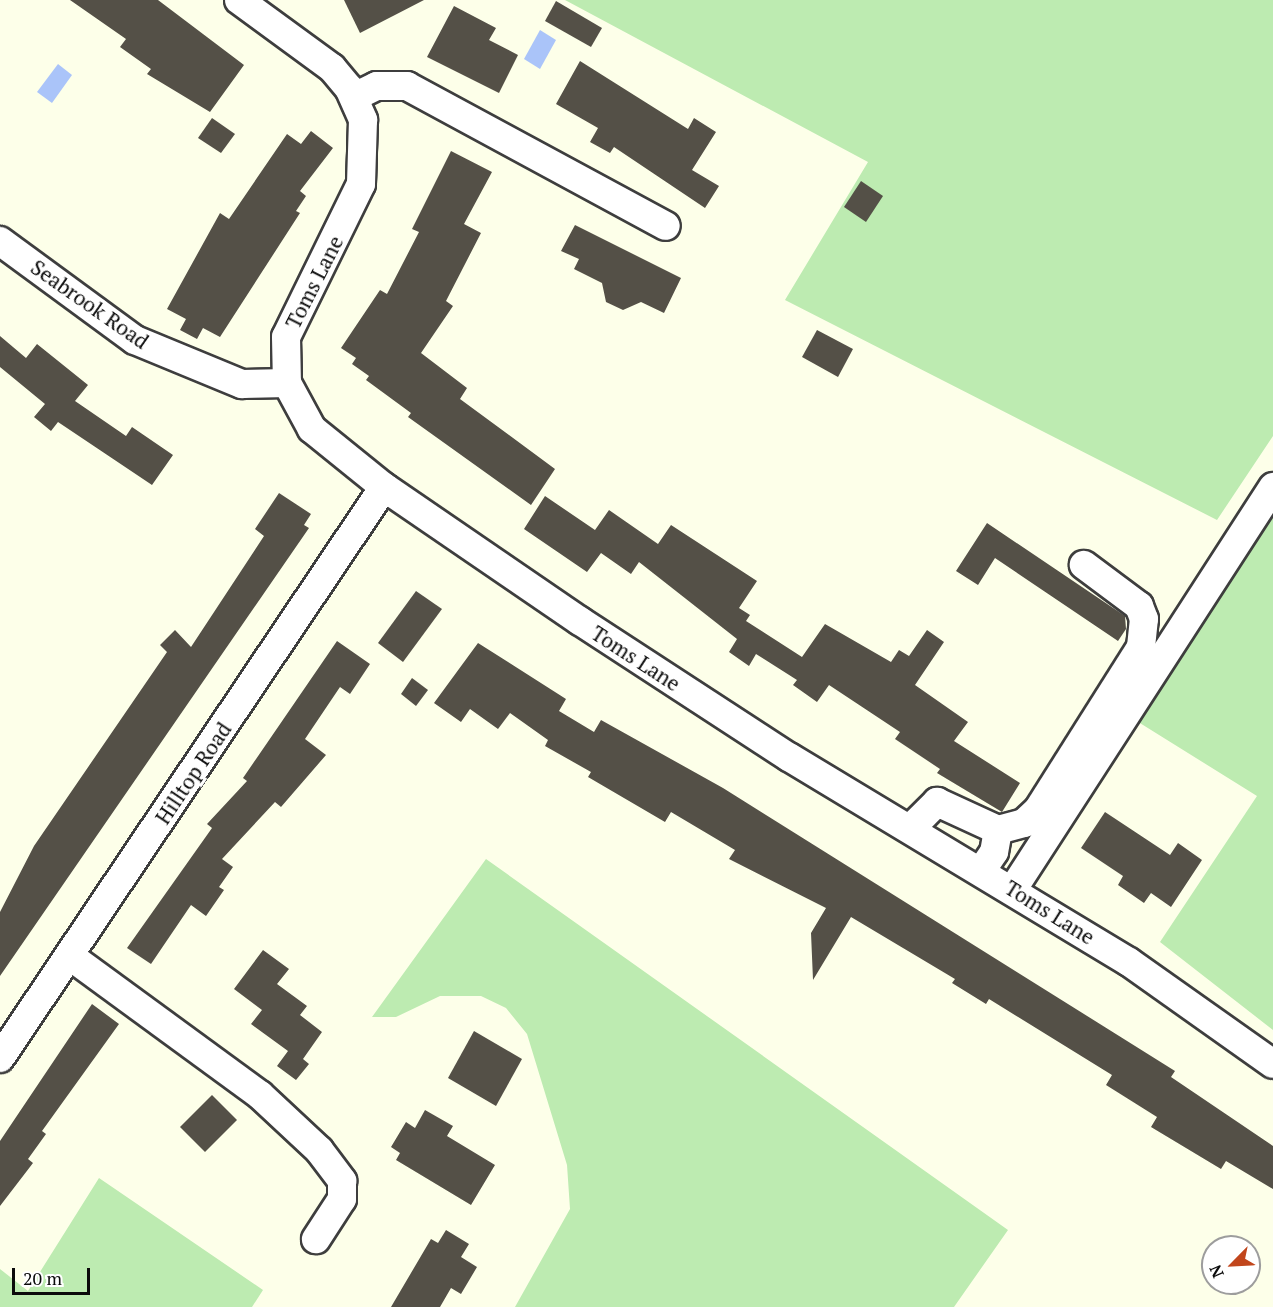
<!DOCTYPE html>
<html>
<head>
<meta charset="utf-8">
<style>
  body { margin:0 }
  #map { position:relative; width:1273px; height:1307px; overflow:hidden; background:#fdffe9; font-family:"PT Serif",serif }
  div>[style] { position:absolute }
  .green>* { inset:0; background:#bdebb1 }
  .water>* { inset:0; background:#aac4f9 }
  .building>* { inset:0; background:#545047 }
  .roads { filter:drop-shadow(2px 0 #3e3e3e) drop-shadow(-2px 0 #3e3e3e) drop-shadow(0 2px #3e3e3e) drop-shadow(0 -2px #3e3e3e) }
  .minor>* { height:28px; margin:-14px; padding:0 14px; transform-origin:14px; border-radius:14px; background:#fff }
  span { translate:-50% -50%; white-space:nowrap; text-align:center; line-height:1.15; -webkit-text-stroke:6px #fff; paint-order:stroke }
  .street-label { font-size:21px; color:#0b0b0b }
  .north { position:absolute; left:1201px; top:1235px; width:60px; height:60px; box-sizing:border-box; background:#fff; border:2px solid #9d9d9d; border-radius:50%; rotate:246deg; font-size:16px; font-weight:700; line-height:24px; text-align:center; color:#0b0b0b }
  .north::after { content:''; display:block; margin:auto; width:21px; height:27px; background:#c1461c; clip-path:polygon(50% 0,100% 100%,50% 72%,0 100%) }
  .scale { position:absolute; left:12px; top:1268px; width:78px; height:27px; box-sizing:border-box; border:3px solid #0b0b0b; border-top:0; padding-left:8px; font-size:18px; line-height:21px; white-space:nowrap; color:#0b0b0b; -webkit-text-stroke:4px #fff; paint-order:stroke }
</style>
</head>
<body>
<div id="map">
  <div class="green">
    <i style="clip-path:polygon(565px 0,1273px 0,1273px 436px,1217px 520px,785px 300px,868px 162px)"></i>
    <i style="clip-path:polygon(1273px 504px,1273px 1030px,1160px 942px,1257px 796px,1135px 720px)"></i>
    <i style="clip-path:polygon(486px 859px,1008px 1230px,954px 1307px,515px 1307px,570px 1209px,567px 1165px,527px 1034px,506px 1008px,481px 996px,440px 996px,396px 1017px,372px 1017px)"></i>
    <i style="clip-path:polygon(99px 1178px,263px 1290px,252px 1307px,0 1307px,0 1269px,28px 1291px)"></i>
  </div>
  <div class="water">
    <i style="clip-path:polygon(540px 30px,556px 40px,540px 69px,524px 59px)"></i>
    <i style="clip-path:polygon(58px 64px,72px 75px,52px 103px,37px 92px)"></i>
  </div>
  <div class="building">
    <i style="clip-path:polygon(70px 0,158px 0,244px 65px,210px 112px,147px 74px,151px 69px,120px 47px,126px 39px)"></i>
    <i style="clip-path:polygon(344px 0,424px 0,360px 33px)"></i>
    <i style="clip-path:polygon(556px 1px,602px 28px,591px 47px,545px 21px)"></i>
    <i style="clip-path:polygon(454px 6px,496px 28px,489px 40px,518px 55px,499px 93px,427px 57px)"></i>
    <i style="clip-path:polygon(580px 61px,688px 129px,694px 118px,716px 132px,692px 170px,719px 186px,705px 208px,614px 147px,610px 153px,590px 142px,598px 128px,556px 104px)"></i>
    <i style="clip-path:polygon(212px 118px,235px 134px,221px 153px,198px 138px)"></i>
    <i style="clip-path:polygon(311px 131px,333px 148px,300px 191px,306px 196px,296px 211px,300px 213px,220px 337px,203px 328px,197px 339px,180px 330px,186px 319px,167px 309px,220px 213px,229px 219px,287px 134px,301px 144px)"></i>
    <i style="clip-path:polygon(451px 151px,492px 172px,464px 224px,481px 233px,446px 301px,453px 306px,421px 353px,467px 388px,460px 399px,555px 469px,531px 505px,408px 417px,411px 413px,366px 380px,369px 376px,352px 364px,356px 358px,341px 348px,380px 290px,387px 294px,419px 232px,412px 229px)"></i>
    <i style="clip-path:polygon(861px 181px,883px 196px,866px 222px,844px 207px)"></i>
    <i style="clip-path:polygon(575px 225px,681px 278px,664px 313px,641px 302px,623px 310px,606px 302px,602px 283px,574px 269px,579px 259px,561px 251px)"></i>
    <i style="clip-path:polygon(817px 330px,853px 349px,838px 377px,802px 357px)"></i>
    <i style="clip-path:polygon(0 336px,26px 358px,37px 344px,88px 385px,75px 401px,126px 436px,132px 427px,173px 455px,152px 485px,58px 422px,51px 431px,34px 417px,45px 404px,0 367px)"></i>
    <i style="clip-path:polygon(279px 493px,311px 514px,304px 525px,309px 528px,0 976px,0 912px,34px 846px,167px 652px,160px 645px,175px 630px,191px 647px,264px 536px,255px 529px)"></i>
    <i style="clip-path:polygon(545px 496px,595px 530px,609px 510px,658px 544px,671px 525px,757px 581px,739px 608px,750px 615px,746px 621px,802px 657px,825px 624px,891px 662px,899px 650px,909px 656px,927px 630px,944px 642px,915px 685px,968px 722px,954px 741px,1020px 783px,1002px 812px,937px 773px,940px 769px,895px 739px,900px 732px,829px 685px,817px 702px,793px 685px,797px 680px,756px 654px,749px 666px,729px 652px,737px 639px,639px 562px,631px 574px,601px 553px,587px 572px,524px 529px)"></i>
    <i style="clip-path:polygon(987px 523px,1125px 616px,1126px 629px,1118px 641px,995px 558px,978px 585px,956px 571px)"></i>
    <i style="clip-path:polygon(416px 591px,442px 609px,403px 662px,378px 643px)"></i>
    <i style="clip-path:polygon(337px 641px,370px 664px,350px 694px,340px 687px,305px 739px,326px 755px,281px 807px,275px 802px,222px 859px,233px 867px,219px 887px,224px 890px,206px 916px,191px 905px,151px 964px,127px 948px,212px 828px,207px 824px,247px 781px,243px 778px)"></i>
    <i style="clip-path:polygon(478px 643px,566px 699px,559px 711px,594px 732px,601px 720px,723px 788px,1175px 1071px,1171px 1077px,1273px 1146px,1273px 1189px,1226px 1161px,1221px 1169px,1151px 1127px,1157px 1117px,1106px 1085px,1112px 1075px,989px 999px,986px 1004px,952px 983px,955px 979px,851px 917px,813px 980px,811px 933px,826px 908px,729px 859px,735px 850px,671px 812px,665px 822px,588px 777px,591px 772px,545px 746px,548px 740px,510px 713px,498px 729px,470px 709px,461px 722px,434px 703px)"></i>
    <i style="clip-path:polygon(412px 678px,428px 690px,416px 706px,401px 694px)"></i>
    <i style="clip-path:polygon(1105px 812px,1170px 855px,1178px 843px,1202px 860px,1171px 907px,1151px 893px,1144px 903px,1118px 885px,1123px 876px,1081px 848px)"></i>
    <i style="clip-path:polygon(263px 950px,289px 969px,277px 984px,307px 1006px,300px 1015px,322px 1032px,303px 1059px,309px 1064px,296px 1080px,277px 1066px,288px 1051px,251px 1024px,262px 1010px,234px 989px)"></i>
    <i style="clip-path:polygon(92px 1004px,119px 1024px,42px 1131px,46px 1134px,28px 1159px,33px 1163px,0 1206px,0 1141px)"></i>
    <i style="clip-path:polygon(474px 1031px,522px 1059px,496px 1106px,448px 1078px)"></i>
    <i style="clip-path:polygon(212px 1095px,237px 1120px,205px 1152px,180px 1127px)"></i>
    <i style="clip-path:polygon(425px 1110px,453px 1126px,447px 1136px,495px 1165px,471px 1205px,396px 1160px,400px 1153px,391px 1147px,406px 1122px,415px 1128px)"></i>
    <i style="clip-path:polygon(446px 1230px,469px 1244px,461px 1257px,477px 1267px,461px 1294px,451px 1288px,440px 1307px,391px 1307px,431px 1239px,438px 1243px)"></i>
  </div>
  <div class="roads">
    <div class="minor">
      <i style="left:239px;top:0;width:115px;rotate:36.2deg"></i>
      <i style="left:332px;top:68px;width:26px;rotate:50deg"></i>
      <i style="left:349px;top:88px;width:35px;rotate:66deg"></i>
      <i style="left:363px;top:120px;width:64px;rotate:91.8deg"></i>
      <i style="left:361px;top:184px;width:170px;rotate:116.1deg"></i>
      <i style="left:286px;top:337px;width:46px;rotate:88.8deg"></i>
      <i style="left:287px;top:383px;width:52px;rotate:61.5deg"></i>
      <i style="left:312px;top:429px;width:92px;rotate:38.9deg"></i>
      <i style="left:384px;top:487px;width:237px;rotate:34.4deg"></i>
      <i style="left:580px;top:621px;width:249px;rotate:33.1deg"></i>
      <i style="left:789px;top:757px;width:397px;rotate:31.1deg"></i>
      <i style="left:1129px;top:962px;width:176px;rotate:35.3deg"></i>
      <i style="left:354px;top:97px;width:25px;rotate:-26deg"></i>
      <i style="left:377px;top:86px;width:30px"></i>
      <i style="left:407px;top:86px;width:294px;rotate:28.4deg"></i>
      <i style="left:0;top:241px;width:167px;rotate:36.3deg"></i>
      <i style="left:135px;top:340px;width:116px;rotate:22.4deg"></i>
      <i style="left:242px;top:384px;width:45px;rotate:-1.3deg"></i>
      <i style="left:911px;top:828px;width:37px;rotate:-45deg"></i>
      <i style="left:937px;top:802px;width:67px;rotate:24.7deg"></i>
      <i style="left:998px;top:830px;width:22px;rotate:100deg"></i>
      <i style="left:994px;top:852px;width:22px;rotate:124deg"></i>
      <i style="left:998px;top:830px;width:27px;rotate:-15deg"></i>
      <i style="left:1024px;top:823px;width:19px;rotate:-43deg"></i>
      <i style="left:1038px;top:810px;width:193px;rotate:-57.7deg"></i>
      <i style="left:1141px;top:647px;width:28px;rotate:-84deg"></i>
      <i style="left:1144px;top:619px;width:14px;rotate:-111deg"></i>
      <i style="left:1139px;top:606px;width:69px;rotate:-143.3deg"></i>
      <i style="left:1013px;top:889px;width:479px;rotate:-57.1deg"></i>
      <i style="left:70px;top:956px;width:235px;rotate:36.2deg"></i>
      <i style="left:260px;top:1095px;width:81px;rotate:43deg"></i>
      <i style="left:319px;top:1150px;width:39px;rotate:53deg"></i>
      <i style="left:342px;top:1181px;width:18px;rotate:90deg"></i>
      <i style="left:342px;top:1199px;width:48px;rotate:123deg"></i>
      <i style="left:0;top:1058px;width:688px;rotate:-56.08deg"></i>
    </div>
  </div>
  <div class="street-label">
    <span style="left:314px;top:282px;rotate:-63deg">Toms Lane</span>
    <span style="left:90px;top:304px;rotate:35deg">Seabrook Road</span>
    <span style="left:636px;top:658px;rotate:33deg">Toms Lane</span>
    <span style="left:193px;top:773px;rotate:-56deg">Hilltop Road</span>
    <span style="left:1050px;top:912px;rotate:32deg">Toms Lane</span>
  </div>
  <div class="north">N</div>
  <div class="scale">20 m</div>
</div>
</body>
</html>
